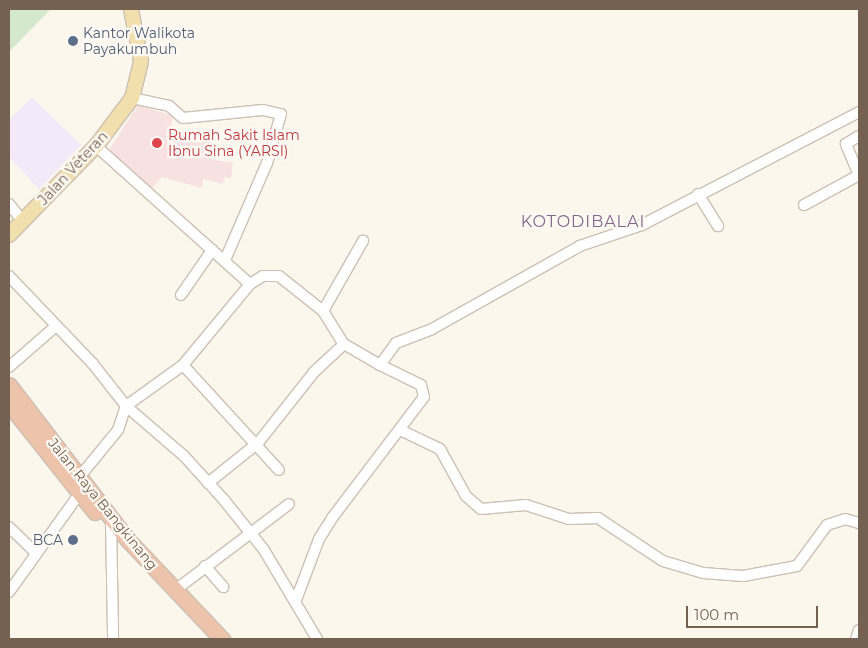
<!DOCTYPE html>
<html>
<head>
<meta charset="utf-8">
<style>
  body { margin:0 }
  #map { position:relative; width:868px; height:648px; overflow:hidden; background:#fbf7ed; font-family:Montserrat,sans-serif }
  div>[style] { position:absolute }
  .education>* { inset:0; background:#f4e9f8 }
  .medical>* { inset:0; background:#f8e1e1 }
  .green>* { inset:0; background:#d4e8cc }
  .roads { filter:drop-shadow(1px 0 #ccc0b3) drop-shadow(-1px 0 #ccc0b3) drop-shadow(0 1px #ccc0b3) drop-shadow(0 -1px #ccc0b3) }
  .minor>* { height:10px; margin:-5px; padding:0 5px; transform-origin:5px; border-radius:5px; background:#fff }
  .major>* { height:14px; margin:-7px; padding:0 7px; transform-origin:7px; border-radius:7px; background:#f1dfad }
  .highway>* { height:15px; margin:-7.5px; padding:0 7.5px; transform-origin:7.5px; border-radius:7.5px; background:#edc3ab }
  .dots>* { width:14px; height:14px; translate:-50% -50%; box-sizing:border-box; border:2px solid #fefaf3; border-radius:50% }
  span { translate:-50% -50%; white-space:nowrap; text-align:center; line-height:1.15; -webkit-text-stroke:4.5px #fefaf3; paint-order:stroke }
  .service-label { font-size:14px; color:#4e5e75 }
  .left { translate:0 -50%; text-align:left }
  .right { translate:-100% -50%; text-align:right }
  .health-label { font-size:14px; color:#be3a42 }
  .street-label { font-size:14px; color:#746151 }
  .quarter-label { font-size:16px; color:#816689; letter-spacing:1px }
  .frame { position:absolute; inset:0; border:10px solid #746151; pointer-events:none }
  .scale { position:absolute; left:686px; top:606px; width:132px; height:22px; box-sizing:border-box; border:2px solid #746151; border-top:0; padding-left:6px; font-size:15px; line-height:18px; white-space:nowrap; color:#746151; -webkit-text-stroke:4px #fefaf3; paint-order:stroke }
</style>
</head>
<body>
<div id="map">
  <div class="education">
    <i style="clip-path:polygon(32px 97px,81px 145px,39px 189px,9px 157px,9px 120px)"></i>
  </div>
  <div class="medical">
    <i style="clip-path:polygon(138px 105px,173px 116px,170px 133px,212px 139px,210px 159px,233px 163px,231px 178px,224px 177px,223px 184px,203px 179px,202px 188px,162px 177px,152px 188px,109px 150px)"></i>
  </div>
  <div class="green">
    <i style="clip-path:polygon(9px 9px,51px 9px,9px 52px)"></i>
  </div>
  <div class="roads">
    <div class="minor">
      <i style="left:132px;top:98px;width:38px;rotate:12deg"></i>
      <i style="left:169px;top:106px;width:18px;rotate:41deg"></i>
      <i style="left:183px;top:118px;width:80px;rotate:-5.7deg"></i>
      <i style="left:263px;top:110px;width:18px;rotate:13deg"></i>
      <i style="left:281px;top:114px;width:51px;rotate:105.9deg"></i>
      <i style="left:267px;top:163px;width:106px;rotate:113.4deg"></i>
      <i style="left:96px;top:146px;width:207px;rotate:41.9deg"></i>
      <i style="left:859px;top:175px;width:34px;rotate:-113deg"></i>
      <i style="left:846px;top:144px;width:15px;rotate:-32deg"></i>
      <i style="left:698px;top:194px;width:38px;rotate:58deg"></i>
      <i style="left:9px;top:204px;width:22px;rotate:51deg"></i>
      <i style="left:804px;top:205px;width:63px;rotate:-28.6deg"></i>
      <i style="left:9px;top:276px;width:122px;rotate:46.3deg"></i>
      <i style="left:93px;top:364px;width:53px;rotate:51.8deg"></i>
      <i style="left:126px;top:406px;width:77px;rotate:40.8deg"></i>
      <i style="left:184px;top:456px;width:59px;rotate:47.7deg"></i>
      <i style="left:224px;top:500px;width:64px;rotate:51.3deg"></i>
      <i style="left:264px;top:550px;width:104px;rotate:59.2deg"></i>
      <i style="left:181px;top:295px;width:55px;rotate:-55.4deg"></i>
      <i style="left:323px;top:311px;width:81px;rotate:-60.3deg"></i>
      <i style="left:183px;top:365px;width:142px;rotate:47.6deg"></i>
      <i style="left:9px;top:367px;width:62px;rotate:-41.1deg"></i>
      <i style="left:400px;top:430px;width:44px;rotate:25.4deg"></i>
      <i style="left:440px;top:449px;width:54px;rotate:61deg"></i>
      <i style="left:466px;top:496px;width:20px;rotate:41deg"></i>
      <i style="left:481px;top:509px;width:45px;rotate:-5.1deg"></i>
      <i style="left:526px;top:505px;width:45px;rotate:18deg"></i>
      <i style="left:569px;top:519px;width:29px;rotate:-2deg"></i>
      <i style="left:598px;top:518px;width:78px;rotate:33.5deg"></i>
      <i style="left:663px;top:561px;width:42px;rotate:16.7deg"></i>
      <i style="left:703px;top:573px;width:40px;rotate:4.3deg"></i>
      <i style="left:743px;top:576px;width:55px;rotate:-10.5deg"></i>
      <i style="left:797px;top:566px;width:51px;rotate:-53.8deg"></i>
      <i style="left:827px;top:525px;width:19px;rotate:-18deg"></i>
      <i style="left:845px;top:519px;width:15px;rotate:16deg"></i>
      <i style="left:81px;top:475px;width:58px;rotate:-50.6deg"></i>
      <i style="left:118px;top:430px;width:25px;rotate:-72deg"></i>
      <i style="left:126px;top:406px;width:70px;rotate:-35.7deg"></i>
      <i style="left:183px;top:365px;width:105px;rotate:-50.4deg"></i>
      <i style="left:250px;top:284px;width:15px;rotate:-32deg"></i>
      <i style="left:263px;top:276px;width:16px"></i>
      <i style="left:279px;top:276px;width:56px;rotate:38.5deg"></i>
      <i style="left:323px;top:311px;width:39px;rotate:58deg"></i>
      <i style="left:344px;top:344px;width:42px;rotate:30.3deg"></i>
      <i style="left:380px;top:365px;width:27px;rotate:-54deg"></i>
      <i style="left:396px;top:343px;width:39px;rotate:-21deg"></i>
      <i style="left:432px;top:329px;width:170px;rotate:-29.3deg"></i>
      <i style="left:580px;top:246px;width:65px;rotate:-18.7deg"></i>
      <i style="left:642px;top:225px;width:245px;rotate:-27.5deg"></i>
      <i style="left:208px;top:483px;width:64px;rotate:-38.7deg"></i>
      <i style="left:258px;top:443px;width:90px;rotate:-51.7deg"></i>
      <i style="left:314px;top:372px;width:41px;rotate:-43deg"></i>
      <i style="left:111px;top:519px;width:120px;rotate:89deg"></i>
      <i style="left:9px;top:527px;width:36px;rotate:44deg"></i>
      <i style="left:205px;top:566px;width:28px;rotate:49deg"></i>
      <i style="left:174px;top:591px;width:144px;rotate:-37.1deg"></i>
      <i style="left:9px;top:592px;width:122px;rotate:-54.4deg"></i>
      <i style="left:296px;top:600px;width:65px;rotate:-69.3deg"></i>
      <i style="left:319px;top:539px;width:25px;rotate:-58deg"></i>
      <i style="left:332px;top:518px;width:152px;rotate:-52.8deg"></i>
      <i style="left:424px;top:397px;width:12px;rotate:-104deg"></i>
      <i style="left:421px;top:385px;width:46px;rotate:-154deg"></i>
      <i style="left:856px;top:639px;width:9px;rotate:-72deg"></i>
    </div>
    <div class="major">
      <i style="left:9px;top:235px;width:124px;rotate:-45.7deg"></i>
      <i style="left:96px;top:146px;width:60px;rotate:-53.1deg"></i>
      <i style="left:132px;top:98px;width:38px;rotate:-76deg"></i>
      <i style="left:141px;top:61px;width:53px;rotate:-100.9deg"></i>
    </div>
    <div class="highway">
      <i style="left:9px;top:385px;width:195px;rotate:52.5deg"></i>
      <i style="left:128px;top:540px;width:137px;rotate:46.5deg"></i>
      <i style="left:9px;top:404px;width:138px;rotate:51.5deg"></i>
    </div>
  </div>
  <div class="dots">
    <i style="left:73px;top:41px;background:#5c6f8a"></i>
    <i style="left:157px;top:143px;background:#e0444e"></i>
    <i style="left:73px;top:540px;background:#5c6f8a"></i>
  </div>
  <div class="service-label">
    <span class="left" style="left:83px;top:41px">Kantor Walikota<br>Payakumbuh</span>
    <span class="right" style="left:63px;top:540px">BCA</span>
  </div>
  <div class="health-label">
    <span class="left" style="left:168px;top:143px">Rumah Sakit Islam<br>Ibnu Sina (YARSI)</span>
  </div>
  <div class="street-label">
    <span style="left:73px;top:168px;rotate:-47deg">Jalan Veteran</span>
    <span style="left:103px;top:504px;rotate:51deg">Jalan Raya Bangkinang</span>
  </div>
  <div class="quarter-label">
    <span style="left:583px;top:222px">KOTODIBALAI</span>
  </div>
  <div class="frame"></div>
  <div class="scale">100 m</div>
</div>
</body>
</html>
